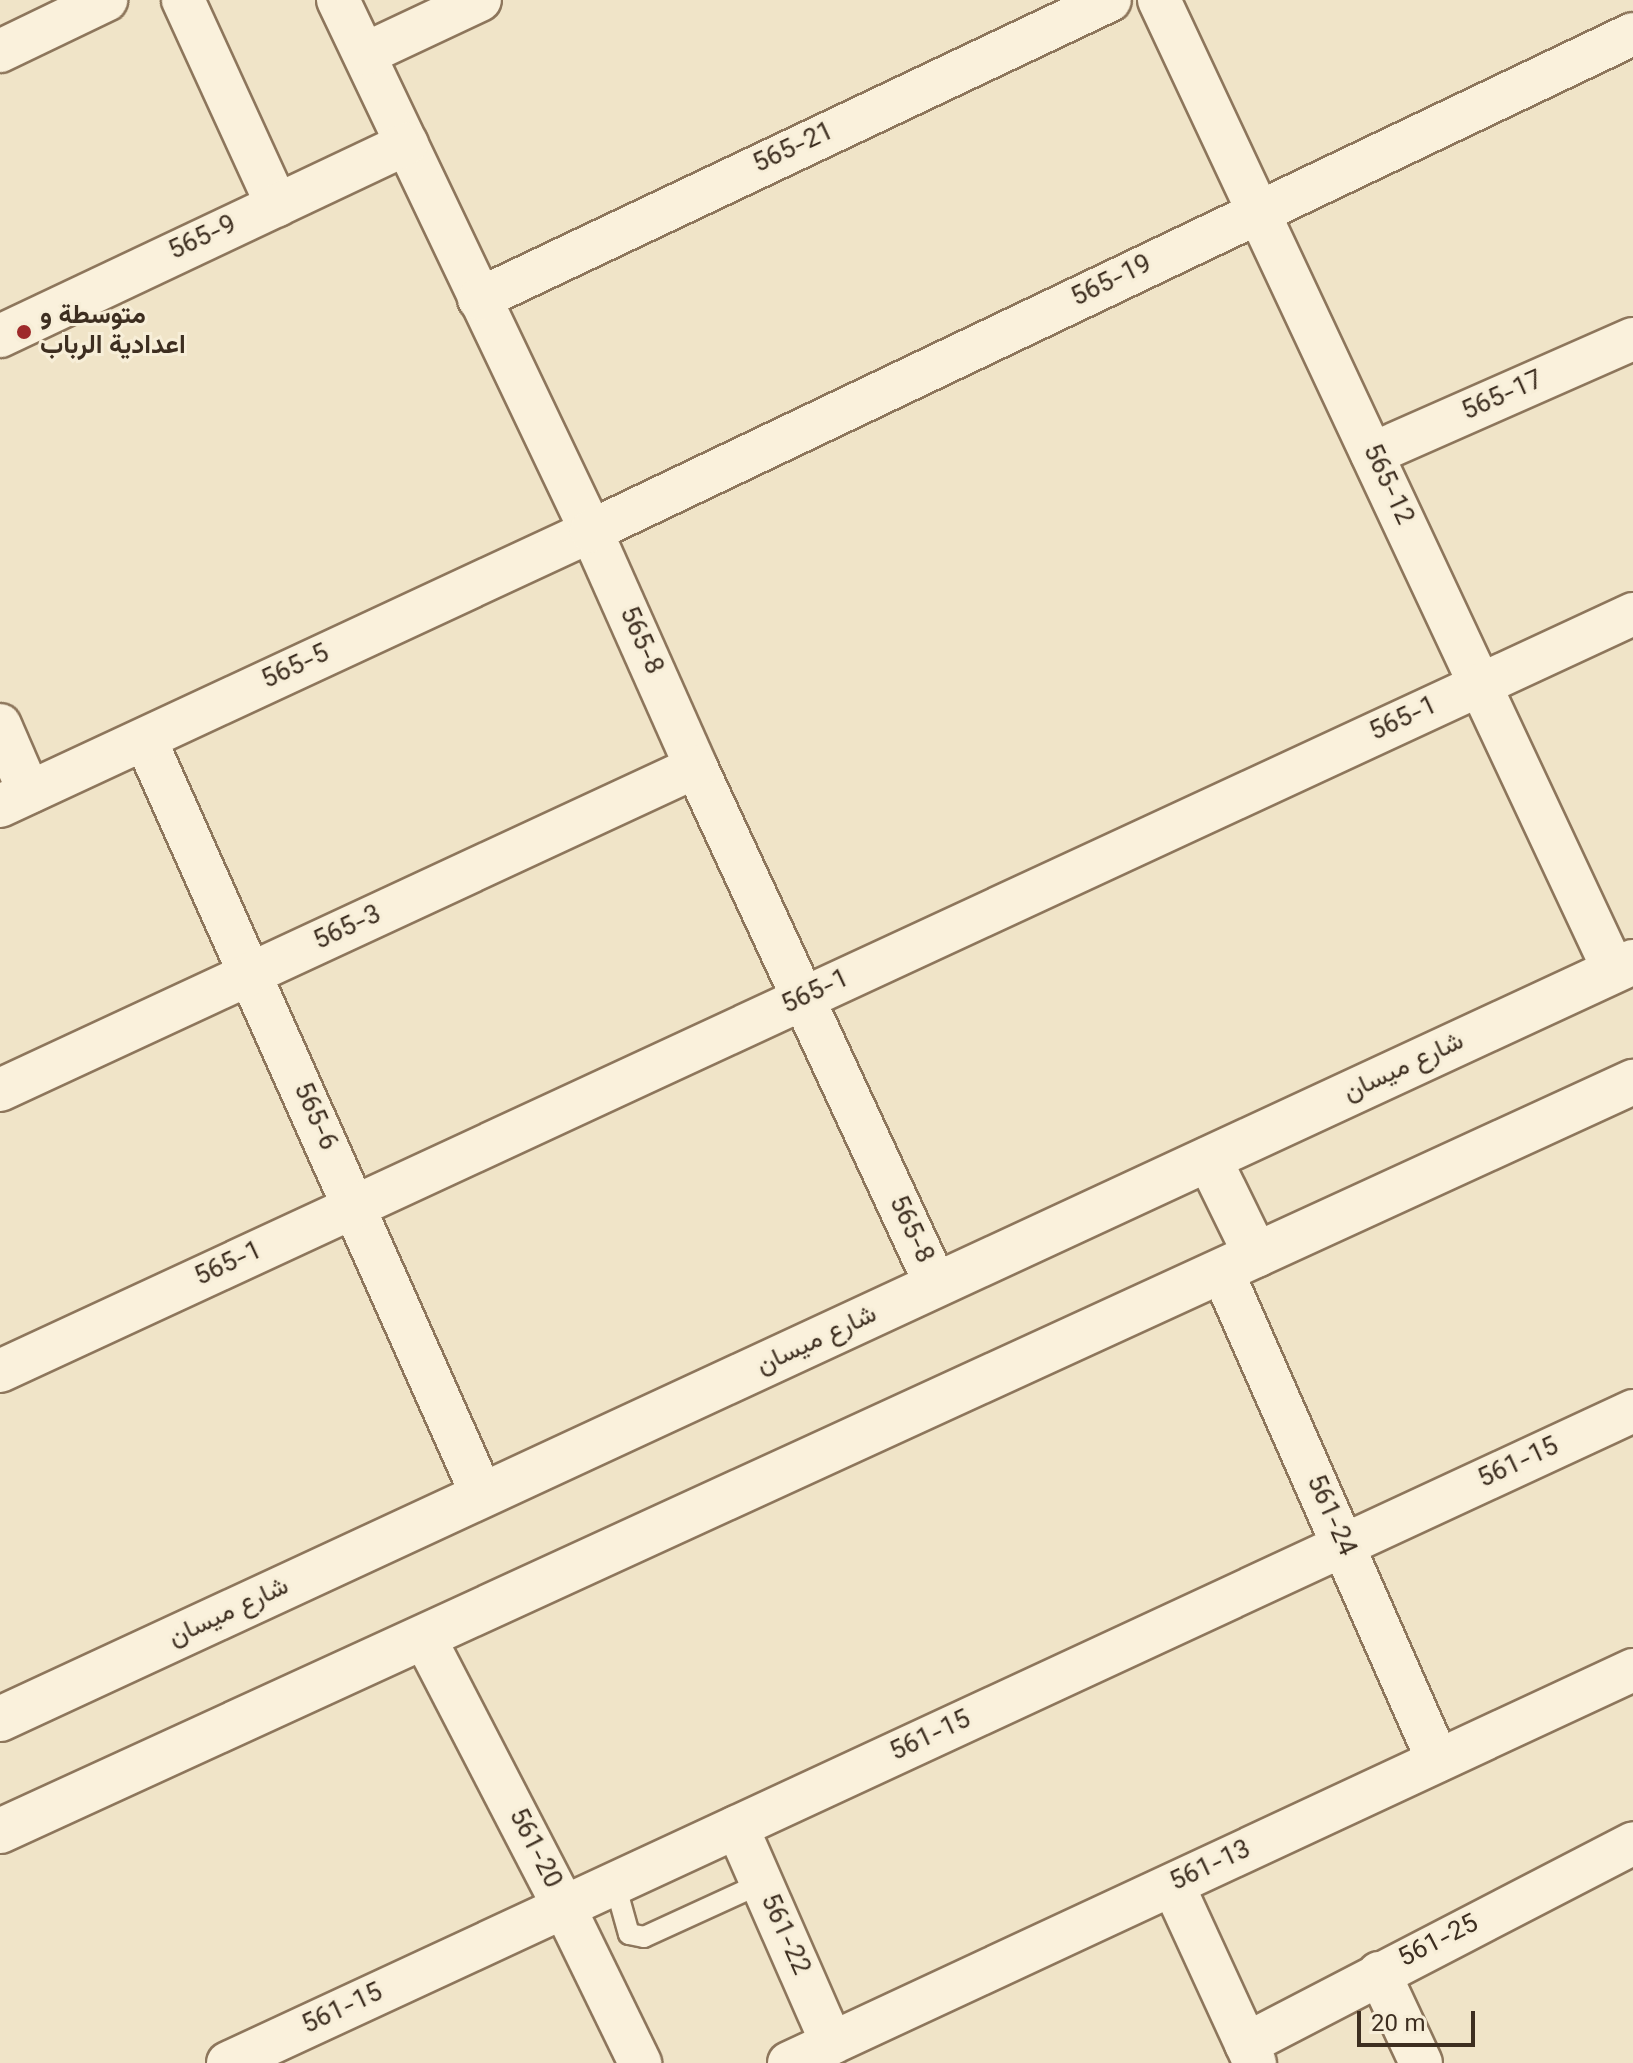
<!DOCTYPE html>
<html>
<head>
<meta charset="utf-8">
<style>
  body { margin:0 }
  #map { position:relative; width:1633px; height:2063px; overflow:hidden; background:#f0e4c8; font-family:Georgia,Vazirmatn,serif }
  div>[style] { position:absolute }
  .roads { filter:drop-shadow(2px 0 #8d765c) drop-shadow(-2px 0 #8d765c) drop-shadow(0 2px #8d765c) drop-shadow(0 -2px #8d765c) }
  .lane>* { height:20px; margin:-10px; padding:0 10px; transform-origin:10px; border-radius:10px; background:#faf1dc }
  .street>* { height:42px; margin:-21px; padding:0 21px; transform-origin:21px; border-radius:21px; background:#faf1dc }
  .secondary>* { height:44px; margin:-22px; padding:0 22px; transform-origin:22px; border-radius:22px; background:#faf1dc }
  .dots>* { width:22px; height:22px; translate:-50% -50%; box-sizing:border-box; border:4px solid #f7eed8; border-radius:50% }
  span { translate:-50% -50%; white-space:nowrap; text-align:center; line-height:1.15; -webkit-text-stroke:6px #f7eed8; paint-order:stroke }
  .street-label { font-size:26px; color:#3d2e20 }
  .poi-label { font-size:26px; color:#3d2e20; font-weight:700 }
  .left { translate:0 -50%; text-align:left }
  .scale { position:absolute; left:1357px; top:2011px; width:118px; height:36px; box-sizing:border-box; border:4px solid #3d2e20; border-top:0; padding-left:10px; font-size:24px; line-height:28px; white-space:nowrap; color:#3d2e20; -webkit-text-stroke:6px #f7eed8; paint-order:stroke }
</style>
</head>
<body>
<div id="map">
  <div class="roads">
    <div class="lane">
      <i style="left:615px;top:1884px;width:52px;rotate:74.4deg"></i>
      <i style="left:629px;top:1934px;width:15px;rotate:11deg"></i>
      <i style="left:644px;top:1937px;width:130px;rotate:-24.6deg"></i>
    </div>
    <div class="street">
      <i style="left:183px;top:0;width:226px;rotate:65.4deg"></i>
      <i style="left:338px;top:0;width:588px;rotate:64.52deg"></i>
      <i style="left:591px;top:531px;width:258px;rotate:66deg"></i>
      <i style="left:696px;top:767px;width:571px;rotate:65.14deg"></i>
      <i style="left:1159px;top:0;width:1072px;rotate:64.89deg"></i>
      <i style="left:0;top:51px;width:118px;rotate:-25.7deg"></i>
      <i style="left:365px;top:54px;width:127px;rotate:-25.2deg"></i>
      <i style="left:479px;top:299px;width:698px;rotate:-25.35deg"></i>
      <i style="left:0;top:336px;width:450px;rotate:-25.3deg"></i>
      <i style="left:1372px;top:454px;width:285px;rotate:-23.8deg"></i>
      <i style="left:0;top:725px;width:73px;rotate:66.6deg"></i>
      <i style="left:145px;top:739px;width:828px;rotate:65.97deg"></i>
      <i style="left:0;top:806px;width:652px;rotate:-24.95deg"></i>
      <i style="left:591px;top:531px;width:1154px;rotate:-25.5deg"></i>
      <i style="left:0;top:1090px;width:767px;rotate:-24.9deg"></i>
      <i style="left:1222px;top:1271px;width:535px;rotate:66.21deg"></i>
      <i style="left:0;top:1371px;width:1800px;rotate:-24.87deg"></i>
      <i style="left:424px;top:1637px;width:304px;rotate:62.6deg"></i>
      <i style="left:564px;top:1907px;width:174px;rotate:64deg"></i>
      <i style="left:737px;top:1827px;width:236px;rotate:66.3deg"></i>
      <i style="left:1173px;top:1885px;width:196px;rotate:65.3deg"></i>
      <i style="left:1379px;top:1973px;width:99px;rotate:65deg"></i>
      <i style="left:1246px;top:2044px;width:436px;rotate:-27.4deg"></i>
      <i style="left:228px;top:2063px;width:1549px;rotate:-24.89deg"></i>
      <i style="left:789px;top:2063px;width:931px;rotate:-24.97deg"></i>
    </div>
    <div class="secondary">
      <i style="left:1209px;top:1159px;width:107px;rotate:63.9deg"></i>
      <i style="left:0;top:1719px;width:1800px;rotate:-24.87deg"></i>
      <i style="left:0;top:1831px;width:1797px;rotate:-24.64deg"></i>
    </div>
  </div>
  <div class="dots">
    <i style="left:24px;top:332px;background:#9e2a2b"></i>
  </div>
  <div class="street-label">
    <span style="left:794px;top:149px;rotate:-25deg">565-21</span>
    <span style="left:203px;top:239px;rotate:-25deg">565-9</span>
    <span style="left:1112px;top:282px;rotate:-26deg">565-19</span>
    <span style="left:1503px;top:397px;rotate:-24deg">565-17</span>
    <span style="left:1387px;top:485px;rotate:65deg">565-12</span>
    <span style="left:640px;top:641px;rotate:66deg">565-8</span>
    <span style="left:296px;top:668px;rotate:-25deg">565-5</span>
    <span style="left:1404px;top:720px;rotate:-25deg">565-1</span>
    <span style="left:348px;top:929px;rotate:-25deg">565-3</span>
    <span style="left:816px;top:993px;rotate:-25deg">565-1</span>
    <span style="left:1404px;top:1068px;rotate:-25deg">شارع ميسان</span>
    <span style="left:314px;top:1117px;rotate:66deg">565-6</span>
    <span style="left:910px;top:1230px;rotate:65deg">565-8</span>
    <span style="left:229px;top:1265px;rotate:-25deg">565-1</span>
    <span style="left:817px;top:1341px;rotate:-25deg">شارع ميسان</span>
    <span style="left:1519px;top:1464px;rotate:-25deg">561-15</span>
    <span style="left:1330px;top:1516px;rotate:66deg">561-24</span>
    <span style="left:229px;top:1613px;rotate:-25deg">شارع ميسان</span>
    <span style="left:931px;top:1737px;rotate:-25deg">561-15</span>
    <span style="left:534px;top:1849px;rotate:63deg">561-20</span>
    <span style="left:1211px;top:1867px;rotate:-25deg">561-13</span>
    <span style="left:784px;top:1935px;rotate:66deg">561-22</span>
    <span style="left:1439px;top:1942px;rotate:-27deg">561-25</span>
    <span style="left:343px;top:2010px;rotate:-25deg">561-15</span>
  </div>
  <div class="poi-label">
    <span class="left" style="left:40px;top:332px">متوسطة و<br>اعدادية الرباب</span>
  </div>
  <div class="scale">20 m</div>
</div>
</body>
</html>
